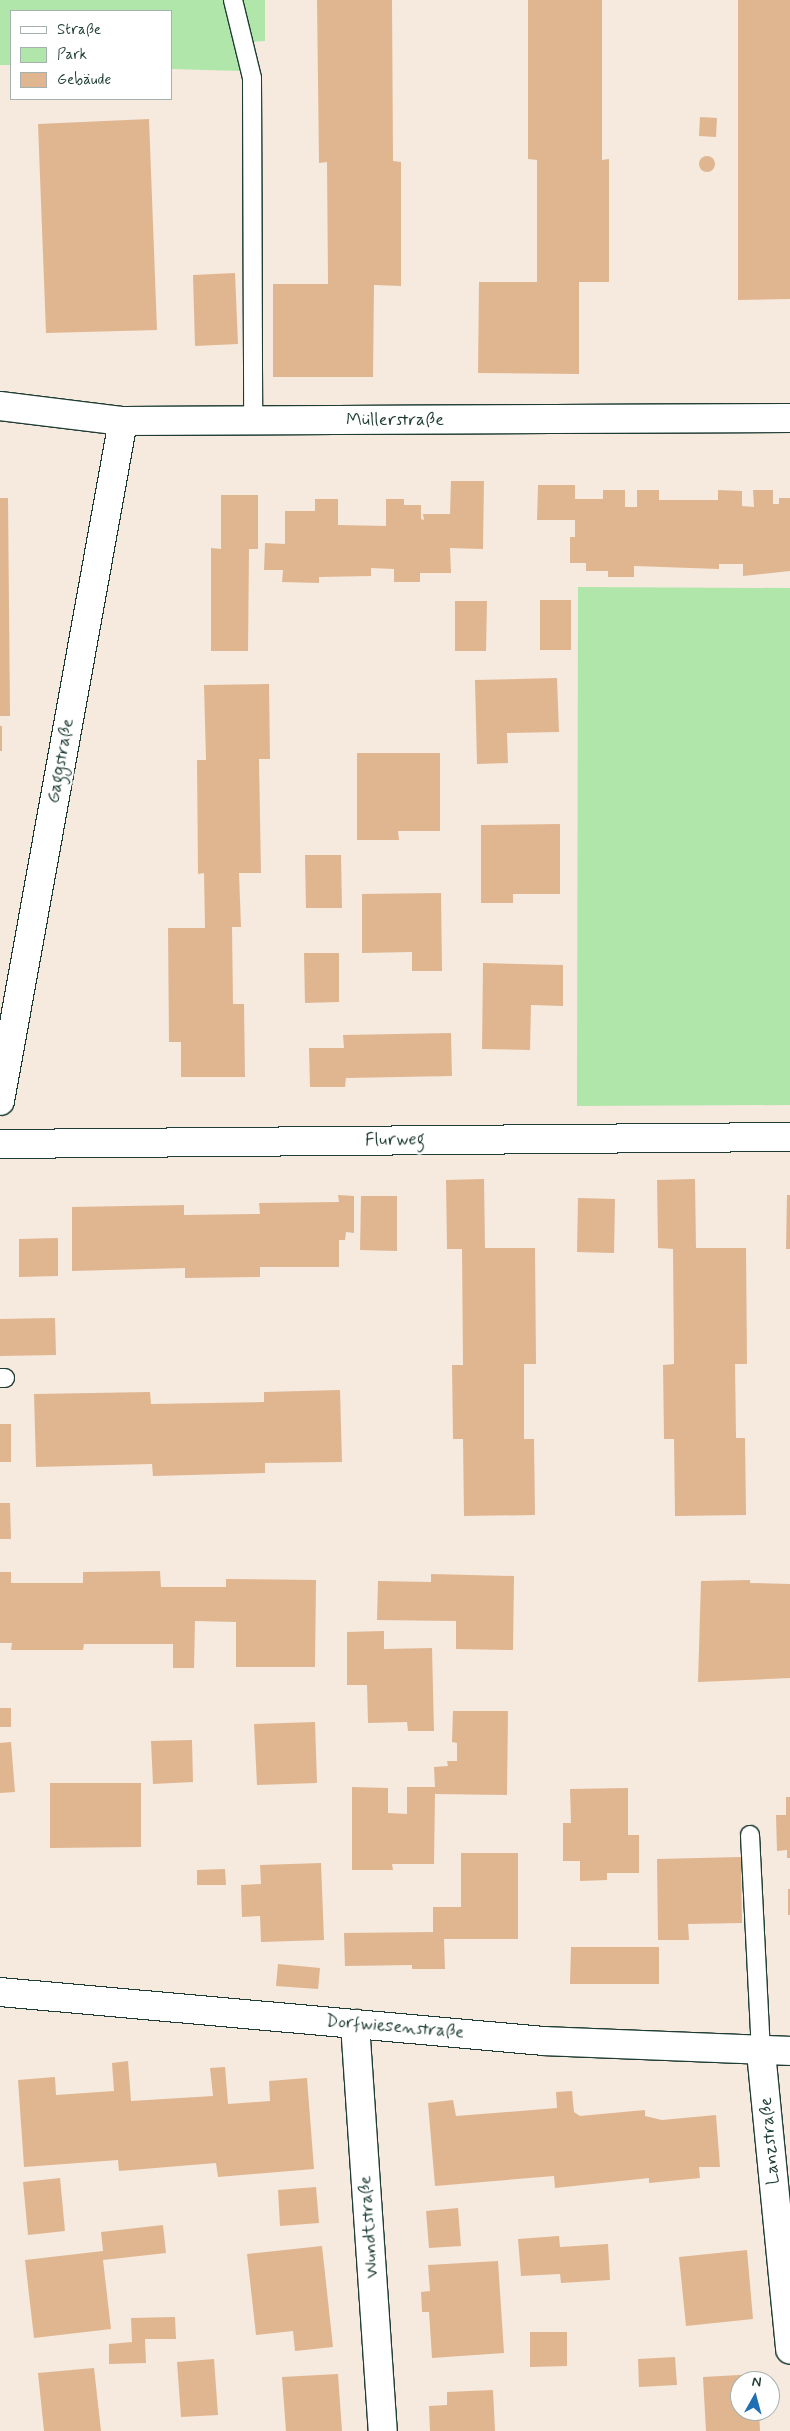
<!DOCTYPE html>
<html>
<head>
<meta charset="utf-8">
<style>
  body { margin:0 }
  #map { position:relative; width:790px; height:2431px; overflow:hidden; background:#f6e9de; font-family:Mynerve,sans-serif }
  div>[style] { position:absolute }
  .green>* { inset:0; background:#b0e6a9 }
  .building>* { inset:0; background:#e0b690 }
  .round { border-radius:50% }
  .roads { filter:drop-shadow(1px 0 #1f3d34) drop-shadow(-1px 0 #1f3d34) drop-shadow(0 1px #1f3d34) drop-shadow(0 -1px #1f3d34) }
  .service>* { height:18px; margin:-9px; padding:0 9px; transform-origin:9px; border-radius:9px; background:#fff }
  .minor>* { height:28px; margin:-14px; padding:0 14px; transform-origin:14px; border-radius:14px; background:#fff }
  span { translate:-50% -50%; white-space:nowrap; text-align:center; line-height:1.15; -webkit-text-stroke:5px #fff; paint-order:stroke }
  .street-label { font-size:18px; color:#1f3d34 }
  .legend { position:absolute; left:10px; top:10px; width:162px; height:90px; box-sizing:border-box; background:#fff; border:1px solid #a5b1ae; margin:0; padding:6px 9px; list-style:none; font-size:15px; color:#1f3d34 }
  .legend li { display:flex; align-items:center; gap:10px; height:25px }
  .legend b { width:25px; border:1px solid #a5b1ae }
  .north { position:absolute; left:730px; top:2371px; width:50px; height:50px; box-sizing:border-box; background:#fff; border:1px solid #a5b1ae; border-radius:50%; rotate:7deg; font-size:14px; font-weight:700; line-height:20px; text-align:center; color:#1f3d34 }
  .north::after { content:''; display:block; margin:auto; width:18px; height:22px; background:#1f6fb2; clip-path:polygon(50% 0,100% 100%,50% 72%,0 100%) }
</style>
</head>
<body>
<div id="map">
  <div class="green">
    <i style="clip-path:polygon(0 0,265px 0,265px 41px,252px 42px,243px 71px,171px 69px,171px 11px,11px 11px,11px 65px,0 65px)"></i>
    <i style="clip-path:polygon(578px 587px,790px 588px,790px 1105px,577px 1106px)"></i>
  </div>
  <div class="building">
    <i style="clip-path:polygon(317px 0,392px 0,393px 161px,401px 162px,401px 286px,374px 285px,373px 377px,273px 377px,273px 284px,328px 284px,327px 162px,319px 163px)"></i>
    <i style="clip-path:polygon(528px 0,602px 0,602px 160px,609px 159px,609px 282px,579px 282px,579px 374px,478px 373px,479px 282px,537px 282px,537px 160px,528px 159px)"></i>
    <i style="clip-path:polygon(738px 0,790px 0,790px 299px,738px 300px)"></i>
    <i style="clip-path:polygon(700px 117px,717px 118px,716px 137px,699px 136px)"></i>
    <i style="clip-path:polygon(149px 119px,157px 330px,46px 333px,38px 124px)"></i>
    <i class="round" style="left:699px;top:156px;width:16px;height:16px"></i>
    <i style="clip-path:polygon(235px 273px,238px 344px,195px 346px,193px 275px)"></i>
    <i style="clip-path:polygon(451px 481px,484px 481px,483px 549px,450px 548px,451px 573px,420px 573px,420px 582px,394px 582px,394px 569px,371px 568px,371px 576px,319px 577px,319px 583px,282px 582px,283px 570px,264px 570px,265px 543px,285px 544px,285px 511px,315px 511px,315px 499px,338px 499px,338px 525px,386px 526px,386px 499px,404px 499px,404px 505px,421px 505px,421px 519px,424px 520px,423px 514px,450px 514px)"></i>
    <i style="clip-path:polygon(538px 485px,575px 485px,575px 499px,603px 499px,603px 490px,625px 490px,625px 507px,637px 507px,637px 490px,659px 490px,659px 500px,718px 500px,718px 490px,742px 491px,742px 506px,754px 507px,753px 490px,773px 490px,773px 504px,779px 504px,779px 498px,790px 498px,790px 571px,743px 576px,743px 564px,719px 564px,719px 569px,634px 566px,634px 577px,608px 577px,608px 571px,586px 571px,586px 563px,570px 563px,570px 537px,575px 537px,575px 520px,537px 520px)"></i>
    <i style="clip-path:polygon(221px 495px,258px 495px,258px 549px,249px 549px,248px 651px,211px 651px,211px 548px,221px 549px)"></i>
    <i style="clip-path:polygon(0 498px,8px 498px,10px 716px,0 716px)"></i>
    <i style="clip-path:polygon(540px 600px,571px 600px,571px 650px,540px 650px)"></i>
    <i style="clip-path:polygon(455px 601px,487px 601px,486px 651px,455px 651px)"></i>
    <i style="clip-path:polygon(557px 678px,559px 732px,507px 733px,508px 763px,477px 764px,475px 680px)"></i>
    <i style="clip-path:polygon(269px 684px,270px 759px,259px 759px,261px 873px,239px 873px,241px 927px,232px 927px,233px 1004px,244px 1004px,245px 1077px,181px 1077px,181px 1042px,169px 1042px,168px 928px,205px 928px,204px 873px,198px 874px,197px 760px,206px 760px,204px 685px)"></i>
    <i style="clip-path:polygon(0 726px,2px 726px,2px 751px,0 751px)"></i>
    <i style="clip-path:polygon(357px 753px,440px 753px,440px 831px,398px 831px,399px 840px,357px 840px)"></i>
    <i style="clip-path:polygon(560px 824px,560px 894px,513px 894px,513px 903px,481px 903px,481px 825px)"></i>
    <i style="clip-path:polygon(305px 855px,341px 855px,342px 908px,306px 908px)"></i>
    <i style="clip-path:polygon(441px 893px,442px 971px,412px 971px,412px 952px,362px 953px,362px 894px)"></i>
    <i style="clip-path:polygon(304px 953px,339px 953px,339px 1002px,305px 1003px)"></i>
    <i style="clip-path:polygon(483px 963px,563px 965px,563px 1006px,531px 1005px,530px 1050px,482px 1049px)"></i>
    <i style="clip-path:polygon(451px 1033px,452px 1076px,346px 1078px,345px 1087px,310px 1087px,309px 1048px,344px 1048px,343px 1035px)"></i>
    <i style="clip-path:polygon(484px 1179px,485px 1248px,535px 1248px,536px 1364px,524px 1364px,524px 1439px,534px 1439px,535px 1515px,464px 1516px,463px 1439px,453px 1439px,452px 1365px,463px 1365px,462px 1249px,447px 1249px,446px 1180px)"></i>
    <i style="clip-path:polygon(695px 1179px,696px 1248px,746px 1248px,747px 1364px,735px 1364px,736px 1438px,745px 1438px,746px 1515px,675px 1516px,674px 1439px,664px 1439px,663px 1365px,674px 1364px,673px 1249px,658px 1248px,657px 1180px)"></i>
    <i style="clip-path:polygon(338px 1195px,354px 1196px,354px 1233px,346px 1232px,345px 1240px,339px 1240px,339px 1267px,260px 1267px,260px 1277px,185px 1278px,185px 1268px,72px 1271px,72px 1207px,184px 1205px,184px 1215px,260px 1214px,259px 1203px,339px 1202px)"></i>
    <i style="clip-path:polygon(787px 1195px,790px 1195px,790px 1249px,786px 1249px)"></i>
    <i style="clip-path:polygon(361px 1196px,397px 1196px,397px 1251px,360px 1250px)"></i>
    <i style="clip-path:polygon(578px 1198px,615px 1199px,614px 1253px,577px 1252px)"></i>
    <i style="clip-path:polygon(58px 1238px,58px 1276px,19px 1277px,19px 1239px)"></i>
    <i style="clip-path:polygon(55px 1318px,56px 1355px,0 1356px,0 1319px)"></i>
    <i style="clip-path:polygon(340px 1390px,342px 1462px,265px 1463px,265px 1473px,153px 1476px,152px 1464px,36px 1467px,34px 1394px,150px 1392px,151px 1404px,264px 1402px,264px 1392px)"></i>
    <i style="clip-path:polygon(0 1424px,11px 1424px,11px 1462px,0 1462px)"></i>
    <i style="clip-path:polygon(0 1503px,10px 1503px,11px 1539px,0 1539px)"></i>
    <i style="clip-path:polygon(160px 1571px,161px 1587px,226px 1587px,226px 1579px,316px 1580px,315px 1667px,236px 1667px,236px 1622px,195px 1621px,194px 1668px,173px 1668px,173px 1644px,84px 1644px,83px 1650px,11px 1650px,12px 1643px,0 1643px,0 1572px,11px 1572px,11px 1583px,83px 1583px,83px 1572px)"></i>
    <i style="clip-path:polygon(431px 1574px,514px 1576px,513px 1650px,456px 1649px,456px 1621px,377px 1620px,378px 1581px,431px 1582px)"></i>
    <i style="clip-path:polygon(750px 1580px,750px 1583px,790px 1584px,790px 1678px,698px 1682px,701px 1581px)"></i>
    <i style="clip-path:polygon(384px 1631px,384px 1649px,432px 1648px,434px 1731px,408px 1731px,407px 1722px,368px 1723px,367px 1685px,347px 1685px,347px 1632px)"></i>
    <i style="clip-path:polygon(0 1708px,11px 1708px,11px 1727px,0 1727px)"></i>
    <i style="clip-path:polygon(453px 1711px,508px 1711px,507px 1795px,435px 1794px,434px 1864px,392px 1864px,393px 1870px,352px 1870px,352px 1787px,388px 1788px,388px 1813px,407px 1814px,407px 1787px,435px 1787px,434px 1767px,448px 1766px,447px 1761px,457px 1761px,457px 1743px,452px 1742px)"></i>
    <i style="clip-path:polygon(315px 1722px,317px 1783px,257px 1785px,254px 1724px)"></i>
    <i style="clip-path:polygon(192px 1740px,193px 1782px,153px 1784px,151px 1741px)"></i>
    <i style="clip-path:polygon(11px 1742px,15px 1792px,0 1793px,0 1743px)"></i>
    <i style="clip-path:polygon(50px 1783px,141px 1783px,141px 1847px,50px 1848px)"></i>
    <i style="clip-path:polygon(628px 1788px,628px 1835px,639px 1835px,639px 1873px,607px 1873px,607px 1880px,580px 1881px,580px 1861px,563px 1861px,563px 1823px,571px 1823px,570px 1789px)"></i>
    <i style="clip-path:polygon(786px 1797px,790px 1797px,790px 1858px,787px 1858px,787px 1850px,777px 1851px,776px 1815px,786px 1815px)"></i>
    <i style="clip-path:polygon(461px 1853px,518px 1853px,518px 1939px,444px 1939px,445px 1969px,412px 1969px,412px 1965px,345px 1966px,344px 1933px,433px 1932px,433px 1907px,461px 1907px)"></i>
    <i style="clip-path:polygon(741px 1857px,742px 1923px,688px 1924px,689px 1940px,658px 1940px,657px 1859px)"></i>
    <i style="clip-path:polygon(321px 1863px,324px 1940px,261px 1942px,260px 1916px,242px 1917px,241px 1885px,261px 1884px,260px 1865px)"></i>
    <i style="clip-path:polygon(225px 1869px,226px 1885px,197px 1885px,197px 1870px)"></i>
    <i style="clip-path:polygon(788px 1889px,790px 1889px,790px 1915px,788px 1915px)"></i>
    <i style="clip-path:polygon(571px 1947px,659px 1947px,659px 1984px,570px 1984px)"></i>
    <i style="clip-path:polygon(278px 1964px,320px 1968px,318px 1989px,276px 1986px)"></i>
    <i style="clip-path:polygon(128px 2061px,131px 2101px,213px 2096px,210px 2068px,225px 2067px,228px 2104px,270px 2101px,269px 2081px,307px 2078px,314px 2169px,218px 2177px,216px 2163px,119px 2171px,118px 2160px,24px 2167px,18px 2080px,55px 2077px,56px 2095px,114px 2091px,112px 2063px)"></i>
    <i style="clip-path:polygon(572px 2091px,574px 2112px,580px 2116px,645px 2110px,645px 2116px,662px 2120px,716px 2115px,720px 2167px,699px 2167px,700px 2178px,649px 2183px,649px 2178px,555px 2188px,554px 2176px,435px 2186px,428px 2103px,453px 2100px,456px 2116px,557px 2108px,556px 2092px)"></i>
    <i style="clip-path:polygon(60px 2178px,65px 2231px,28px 2235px,23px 2182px)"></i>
    <i style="clip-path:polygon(316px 2187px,319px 2223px,280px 2226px,278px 2190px)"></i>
    <i style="clip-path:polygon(458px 2208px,461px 2246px,429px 2248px,426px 2211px)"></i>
    <i style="clip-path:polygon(163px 2225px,166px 2253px,103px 2260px,111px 2329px,34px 2338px,25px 2260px,103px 2251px,101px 2232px)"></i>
    <i style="clip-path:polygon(559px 2236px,560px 2247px,608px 2244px,610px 2280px,561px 2283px,560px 2274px,521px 2276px,518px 2239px)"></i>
    <i style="clip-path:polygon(322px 2246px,333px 2347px,295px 2351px,293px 2331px,256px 2335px,247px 2254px)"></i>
    <i style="clip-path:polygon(747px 2250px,753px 2319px,686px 2326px,679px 2257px)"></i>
    <i style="clip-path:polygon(498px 2261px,504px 2353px,432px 2358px,429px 2312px,422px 2312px,421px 2292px,430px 2291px,428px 2265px)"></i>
    <i style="clip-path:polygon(175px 2317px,176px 2339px,145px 2339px,146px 2363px,109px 2364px,109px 2344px,132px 2342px,131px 2318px)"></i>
    <i style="clip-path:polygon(530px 2332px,567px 2332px,567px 2366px,530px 2367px)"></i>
    <i style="clip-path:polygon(675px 2357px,677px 2385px,639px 2387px,638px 2359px)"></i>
    <i style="clip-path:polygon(214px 2359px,218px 2415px,181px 2417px,177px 2362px)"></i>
    <i style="clip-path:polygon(94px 2368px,101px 2431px,44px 2431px,38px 2373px)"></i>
    <i style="clip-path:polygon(338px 2374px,342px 2431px,286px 2431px,282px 2377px)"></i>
    <i style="clip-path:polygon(757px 2374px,757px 2381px,740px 2381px,740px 2411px,759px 2411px,760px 2431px,706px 2431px,703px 2377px)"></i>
    <i style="clip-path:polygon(493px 2390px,495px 2431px,430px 2431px,429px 2406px,447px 2405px,447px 2392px)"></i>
  </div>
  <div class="roads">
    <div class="service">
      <i style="left:233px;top:0;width:80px;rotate:76.3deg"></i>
      <i style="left:252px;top:78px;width:341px;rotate:89.8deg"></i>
      <i style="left:0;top:1378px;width:5px"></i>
      <i style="left:750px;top:1835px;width:217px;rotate:87.1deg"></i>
    </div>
    <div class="minor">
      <i style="left:0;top:406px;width:124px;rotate:7deg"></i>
      <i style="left:123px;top:421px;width:667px;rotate:-0.26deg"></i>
      <i style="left:0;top:1101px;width:691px;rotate:-79.75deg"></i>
      <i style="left:0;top:1144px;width:790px;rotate:-0.51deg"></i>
      <i style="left:0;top:1992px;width:546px;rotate:5.15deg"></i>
      <i style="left:544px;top:2041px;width:246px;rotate:2.3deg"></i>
      <i style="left:355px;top:2024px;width:408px;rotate:86.1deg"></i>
      <i style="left:761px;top:2052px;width:299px;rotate:84.4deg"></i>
    </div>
  </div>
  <div class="street-label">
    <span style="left:395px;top:420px">Müllerstraße</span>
    <span style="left:61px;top:761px;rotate:-80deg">Gaggstraße</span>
    <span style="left:395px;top:1140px;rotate:-1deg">Flurweg</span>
    <span style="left:395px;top:2027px;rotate:5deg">Dorfwiesenstraße</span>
    <span style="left:770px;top:2141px;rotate:-95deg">Lanzstraße</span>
    <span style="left:369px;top:2227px;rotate:-94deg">Wundtstraße</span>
  </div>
  <ul class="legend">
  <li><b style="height:6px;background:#fff"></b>Straße</li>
  <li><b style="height:14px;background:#b0e6a9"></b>Park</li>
  <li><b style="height:14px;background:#e0b690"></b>Gebäude</li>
  </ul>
  <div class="north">N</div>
</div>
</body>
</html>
